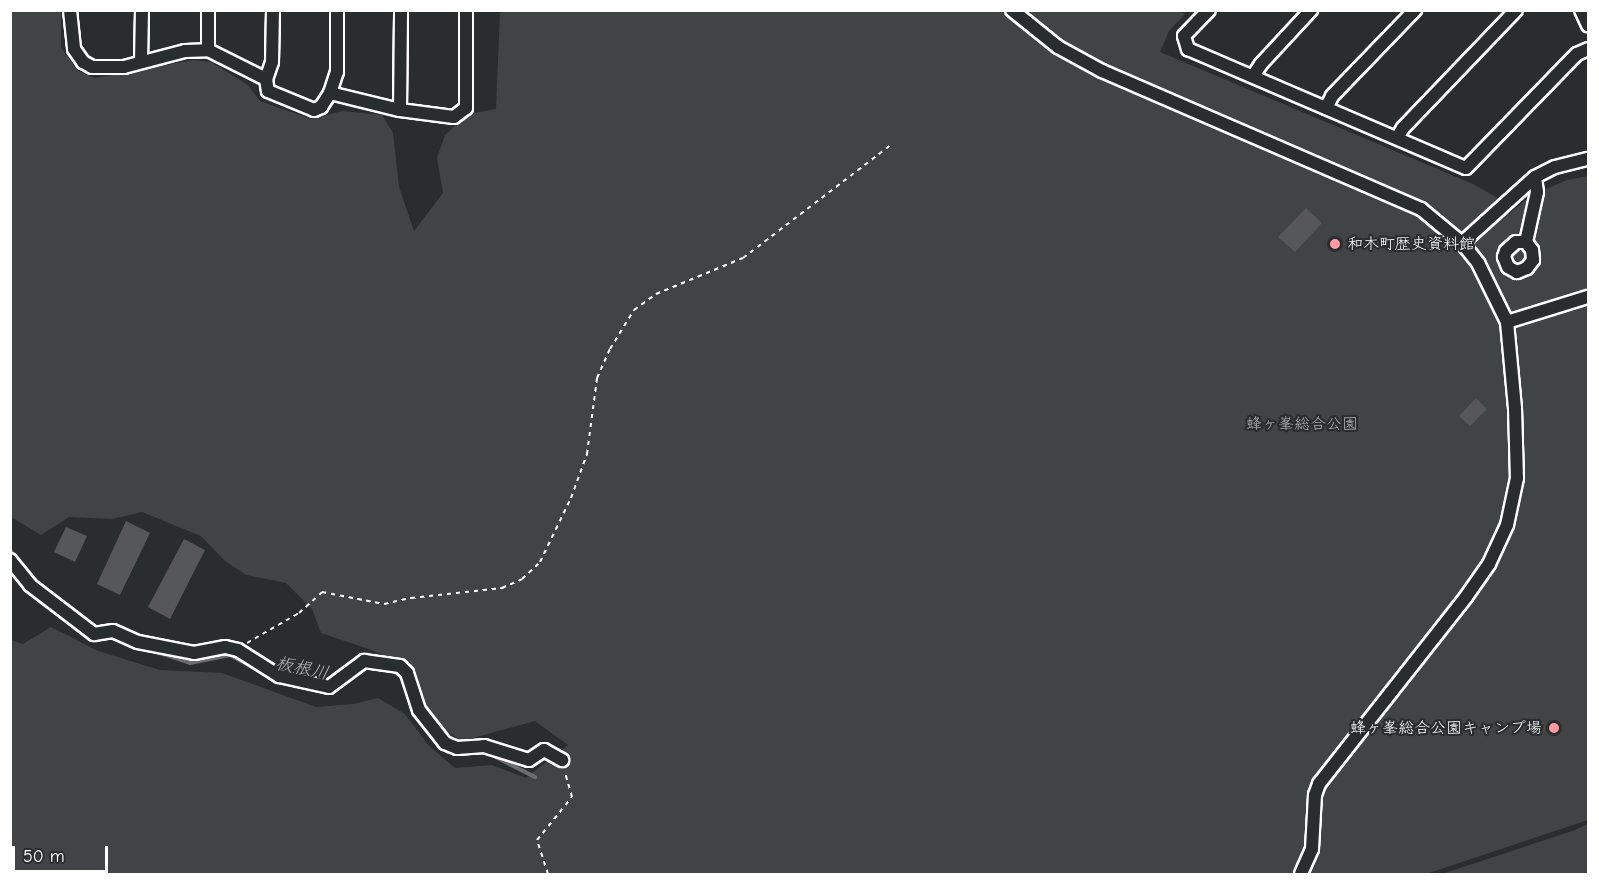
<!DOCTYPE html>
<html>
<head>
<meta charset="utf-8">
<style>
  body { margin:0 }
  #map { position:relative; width:1599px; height:885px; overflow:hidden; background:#2a2d2e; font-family:"Comic Neue","Klee One",sans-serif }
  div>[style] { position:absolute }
  .green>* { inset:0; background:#414445 }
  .stream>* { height:4px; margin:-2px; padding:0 2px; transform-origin:2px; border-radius:2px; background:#6a6c6d }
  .building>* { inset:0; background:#555758 }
  .path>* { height:2px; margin-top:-1px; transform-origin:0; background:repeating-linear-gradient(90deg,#fff 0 4.5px,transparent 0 9px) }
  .roads { filter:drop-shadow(2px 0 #fff) drop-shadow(-2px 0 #fff) drop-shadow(0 2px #fff) drop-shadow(0 -2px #fff) }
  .minor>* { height:12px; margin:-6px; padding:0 6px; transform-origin:6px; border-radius:6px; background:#2a2d2e }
  .dots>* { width:16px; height:16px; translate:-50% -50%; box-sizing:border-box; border:3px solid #2a2d2e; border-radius:50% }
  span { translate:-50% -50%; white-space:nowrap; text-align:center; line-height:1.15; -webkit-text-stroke:4.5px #2a2d2e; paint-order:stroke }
  .poi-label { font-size:16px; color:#fff }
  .left { translate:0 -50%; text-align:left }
  .right { translate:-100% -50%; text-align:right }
  .park-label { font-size:16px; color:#b3b4b5 }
  .water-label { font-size:18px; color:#b4b6b6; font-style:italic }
  .frame { position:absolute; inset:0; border:12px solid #fff; pointer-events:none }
  .scale { position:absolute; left:12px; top:846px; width:96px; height:27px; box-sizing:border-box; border:3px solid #fff; border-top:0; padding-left:8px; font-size:18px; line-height:21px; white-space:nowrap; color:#fff; -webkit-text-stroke:4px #2a2d2e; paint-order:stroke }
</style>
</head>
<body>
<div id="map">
  <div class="green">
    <i style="clip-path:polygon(11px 11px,61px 11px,61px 48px,78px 71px,95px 78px,193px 60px,211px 62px,248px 85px,260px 101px,311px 119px,342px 111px,382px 115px,393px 133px,399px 187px,414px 231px,443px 193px,437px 158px,445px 135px,468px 114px,496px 109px,500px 13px,504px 11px,1181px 11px,1185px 14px,1169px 31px,1160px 52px,1473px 184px,1496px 197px,1509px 214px,1530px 196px,1567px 180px,1588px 176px,1588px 820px,1426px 874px,11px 874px,11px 640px,23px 644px,51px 627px,98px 651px,160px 670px,222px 673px,316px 707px,353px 704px,378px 698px,405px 714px,428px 745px,455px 768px,492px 765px,526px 778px,568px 745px,535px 721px,462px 741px,441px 727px,424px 712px,411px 667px,372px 650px,321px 633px,312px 609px,286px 583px,246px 575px,224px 560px,201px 536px,142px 512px,112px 519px,69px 517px,41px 535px,11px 517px)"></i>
    <i style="clip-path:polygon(1588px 824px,1588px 874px,1442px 874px,1575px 830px)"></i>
  </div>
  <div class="stream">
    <i style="left:10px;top:550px;width:43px;rotate:51.5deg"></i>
    <i style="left:79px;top:615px;width:26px;rotate:36deg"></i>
    <i style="left:154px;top:651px;width:38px;rotate:18deg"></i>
    <i style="left:190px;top:663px;width:41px;rotate:-11.3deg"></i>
    <i style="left:230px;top:655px;width:55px;rotate:28.4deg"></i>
    <i style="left:393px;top:671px;width:9px;rotate:32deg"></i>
    <i style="left:401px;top:676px;width:41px;rotate:71.6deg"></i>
    <i style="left:414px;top:715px;width:43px;rotate:50.7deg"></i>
    <i style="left:441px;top:748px;width:8px;rotate:30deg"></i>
    <i style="left:448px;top:752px;width:40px;rotate:1.4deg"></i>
    <i style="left:488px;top:753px;width:53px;rotate:27.1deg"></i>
    <i style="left:332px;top:690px;width:43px;rotate:-32.6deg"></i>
  </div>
  <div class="building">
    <i style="clip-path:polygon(1306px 208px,1322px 223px,1295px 252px,1278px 237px)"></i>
    <i style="clip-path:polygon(1476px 398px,1487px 409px,1470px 426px,1459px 416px)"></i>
    <i style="clip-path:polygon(126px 521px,150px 533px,120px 595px,97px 584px)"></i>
    <i style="clip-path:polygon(66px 527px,87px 536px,75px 562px,54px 552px)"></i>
    <i style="clip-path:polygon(184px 539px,205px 550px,170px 619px,148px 607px)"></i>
  </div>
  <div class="path">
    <i style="left:247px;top:643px;width:60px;rotate:-30deg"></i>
    <i style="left:299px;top:613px;width:31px;rotate:-42deg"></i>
    <i style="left:322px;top:592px;width:63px;rotate:11deg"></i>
    <i style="left:384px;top:604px;width:28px;rotate:-13deg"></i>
    <i style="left:411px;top:598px;width:92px;rotate:-6.3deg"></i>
    <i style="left:502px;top:588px;width:22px;rotate:-24deg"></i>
    <i style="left:522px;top:579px;width:25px;rotate:-43deg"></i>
    <i style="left:540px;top:562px;width:71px;rotate:-64.2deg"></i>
    <i style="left:571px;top:498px;width:47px;rotate:-70deg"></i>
    <i style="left:587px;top:454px;width:77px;rotate:-82.5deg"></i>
    <i style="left:597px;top:378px;width:32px;rotate:-66deg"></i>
    <i style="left:610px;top:349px;width:46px;rotate:-58.4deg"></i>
    <i style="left:634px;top:310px;width:27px;rotate:-36deg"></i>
    <i style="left:656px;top:294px;width:94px;rotate:-22.5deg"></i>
    <i style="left:743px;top:258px;width:186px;rotate:-37.4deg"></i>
    <i style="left:548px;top:874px;width:36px;rotate:-108deg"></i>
    <i style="left:537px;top:840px;width:55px;rotate:-50.9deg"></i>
    <i style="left:572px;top:797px;width:26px;rotate:-106deg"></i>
  </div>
  <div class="roads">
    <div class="minor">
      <i style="left:70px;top:10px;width:39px;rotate:84deg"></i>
      <i style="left:74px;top:49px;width:16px;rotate:55deg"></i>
      <i style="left:83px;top:62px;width:10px;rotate:29deg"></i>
      <i style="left:92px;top:67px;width:32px"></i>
      <i style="left:124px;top:67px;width:63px;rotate:-14.7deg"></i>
      <i style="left:185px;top:51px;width:23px;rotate:-2deg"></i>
      <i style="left:208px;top:50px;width:65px;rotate:26.6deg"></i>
      <i style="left:273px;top:10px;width:52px;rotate:91.1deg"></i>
      <i style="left:272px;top:62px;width:18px;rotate:109deg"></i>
      <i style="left:266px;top:79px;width:12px;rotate:81deg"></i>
      <i style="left:268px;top:91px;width:50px;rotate:22.4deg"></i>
      <i style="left:314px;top:110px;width:8px;rotate:-23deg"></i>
      <i style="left:321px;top:107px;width:17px;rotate:-57deg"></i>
      <i style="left:330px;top:93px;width:22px;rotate:-72deg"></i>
      <i style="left:337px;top:72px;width:62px;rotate:-90deg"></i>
      <i style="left:1012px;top:10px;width:59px;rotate:38.8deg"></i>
      <i style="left:1058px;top:47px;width:50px;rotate:28.6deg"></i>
      <i style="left:1102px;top:71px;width:348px;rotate:23.4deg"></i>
      <i style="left:1421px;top:209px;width:53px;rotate:39.7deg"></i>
      <i style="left:1462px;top:243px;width:26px;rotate:51deg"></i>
      <i style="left:1478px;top:263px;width:66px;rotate:63.8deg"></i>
      <i style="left:1507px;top:322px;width:86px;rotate:84.7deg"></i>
      <i style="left:1515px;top:408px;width:70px;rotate:88.4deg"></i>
      <i style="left:1517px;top:478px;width:48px;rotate:102deg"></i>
      <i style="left:1507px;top:525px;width:43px;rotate:114.8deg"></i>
      <i style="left:1489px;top:564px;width:40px;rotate:124.9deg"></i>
      <i style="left:1466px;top:597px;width:238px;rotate:128.2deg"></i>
      <i style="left:1319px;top:784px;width:12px;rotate:110deg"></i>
      <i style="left:1315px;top:795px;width:54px;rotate:93.2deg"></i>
      <i style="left:1312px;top:849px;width:27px;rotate:114deg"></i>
      <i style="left:1209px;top:10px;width:36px;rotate:134deg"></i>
      <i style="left:1184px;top:36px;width:14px;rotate:73deg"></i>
      <i style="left:1188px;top:49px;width:302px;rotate:23.2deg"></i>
      <i style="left:1466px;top:168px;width:159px;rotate:-45.8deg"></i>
      <i style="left:1577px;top:54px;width:12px;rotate:-24deg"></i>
      <i style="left:1581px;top:10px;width:17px;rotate:65deg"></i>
      <i style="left:208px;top:50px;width:40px;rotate:-90deg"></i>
      <i style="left:141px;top:62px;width:52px;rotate:-88.9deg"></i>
      <i style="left:1253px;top:76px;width:14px;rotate:-56deg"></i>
      <i style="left:1261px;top:64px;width:74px;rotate:-47.2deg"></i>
      <i style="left:330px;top:93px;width:72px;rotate:13.7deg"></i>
      <i style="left:400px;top:110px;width:54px;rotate:7.4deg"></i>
      <i style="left:454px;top:117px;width:15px;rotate:-37deg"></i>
      <i style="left:466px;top:108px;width:98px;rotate:-90deg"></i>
      <i style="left:1326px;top:108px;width:13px;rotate:-63deg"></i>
      <i style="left:1332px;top:96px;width:120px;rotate:-46deg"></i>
      <i style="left:400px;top:110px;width:100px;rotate:-89.4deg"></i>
      <i style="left:1397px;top:138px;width:12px;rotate:-59deg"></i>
      <i style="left:1403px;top:128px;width:163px;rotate:-46.2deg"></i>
      <i style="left:1516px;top:242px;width:10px"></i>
      <i style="left:1526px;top:242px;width:10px;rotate:53deg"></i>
      <i style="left:1532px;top:250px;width:10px;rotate:84deg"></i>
      <i style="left:1533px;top:260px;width:10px;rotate:127deg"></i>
      <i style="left:1527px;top:268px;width:11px;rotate:158deg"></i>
      <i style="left:1517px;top:272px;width:10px;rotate:-151deg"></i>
      <i style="left:1508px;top:267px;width:11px;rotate:-112deg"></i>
      <i style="left:1504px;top:257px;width:6px;rotate:-72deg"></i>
      <i style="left:1506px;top:251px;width:13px;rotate:-42deg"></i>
      <i style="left:1526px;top:242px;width:51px;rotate:-77.6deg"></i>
      <i style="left:1537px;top:192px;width:15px;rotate:-98deg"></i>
      <i style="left:1462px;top:243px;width:98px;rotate:-42.1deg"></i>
      <i style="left:1535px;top:177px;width:22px;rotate:-27deg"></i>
      <i style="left:1555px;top:167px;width:34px;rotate:-14deg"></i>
      <i style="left:1507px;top:322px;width:85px;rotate:-17.2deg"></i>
      <i style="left:10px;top:560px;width:32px;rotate:51deg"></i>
      <i style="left:30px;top:585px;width:81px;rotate:37.4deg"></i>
      <i style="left:94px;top:634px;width:19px;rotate:-9deg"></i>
      <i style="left:113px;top:631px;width:27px;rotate:24deg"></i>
      <i style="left:138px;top:642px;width:57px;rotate:11.1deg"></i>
      <i style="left:194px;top:653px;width:32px;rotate:-11deg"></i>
      <i style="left:225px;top:647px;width:13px;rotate:13deg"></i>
      <i style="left:238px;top:650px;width:49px;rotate:32.4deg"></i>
      <i style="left:279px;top:676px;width:51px;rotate:12.4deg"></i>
      <i style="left:329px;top:687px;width:44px;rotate:-36.6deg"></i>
      <i style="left:364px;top:661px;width:36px;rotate:8deg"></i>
      <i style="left:400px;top:666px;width:10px;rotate:45deg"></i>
      <i style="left:407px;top:673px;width:39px;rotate:72deg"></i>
      <i style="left:419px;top:710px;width:42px;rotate:51.8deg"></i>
      <i style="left:445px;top:743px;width:13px;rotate:23deg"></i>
      <i style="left:457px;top:748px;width:27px;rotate:-4deg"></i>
      <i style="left:484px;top:746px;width:47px;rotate:17.3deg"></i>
      <i style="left:529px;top:760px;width:18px;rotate:-34deg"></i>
      <i style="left:544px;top:750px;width:21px;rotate:29deg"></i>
    </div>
  </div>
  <div class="dots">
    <i style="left:1335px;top:244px;background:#ff9aa2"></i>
    <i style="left:1554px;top:728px;background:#ff9aa2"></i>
  </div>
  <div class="poi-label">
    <span class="left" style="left:1347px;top:244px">和木町歴史資料館</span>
    <span class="right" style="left:1542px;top:728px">蜂ヶ峯総合公園キャンプ場</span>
  </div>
  <div class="park-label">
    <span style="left:1302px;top:424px">蜂ヶ峯総合公園</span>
  </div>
  <div class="water-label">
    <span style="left:302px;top:669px;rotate:12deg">板根川</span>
  </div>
  <div class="frame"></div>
  <div class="scale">50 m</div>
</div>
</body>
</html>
